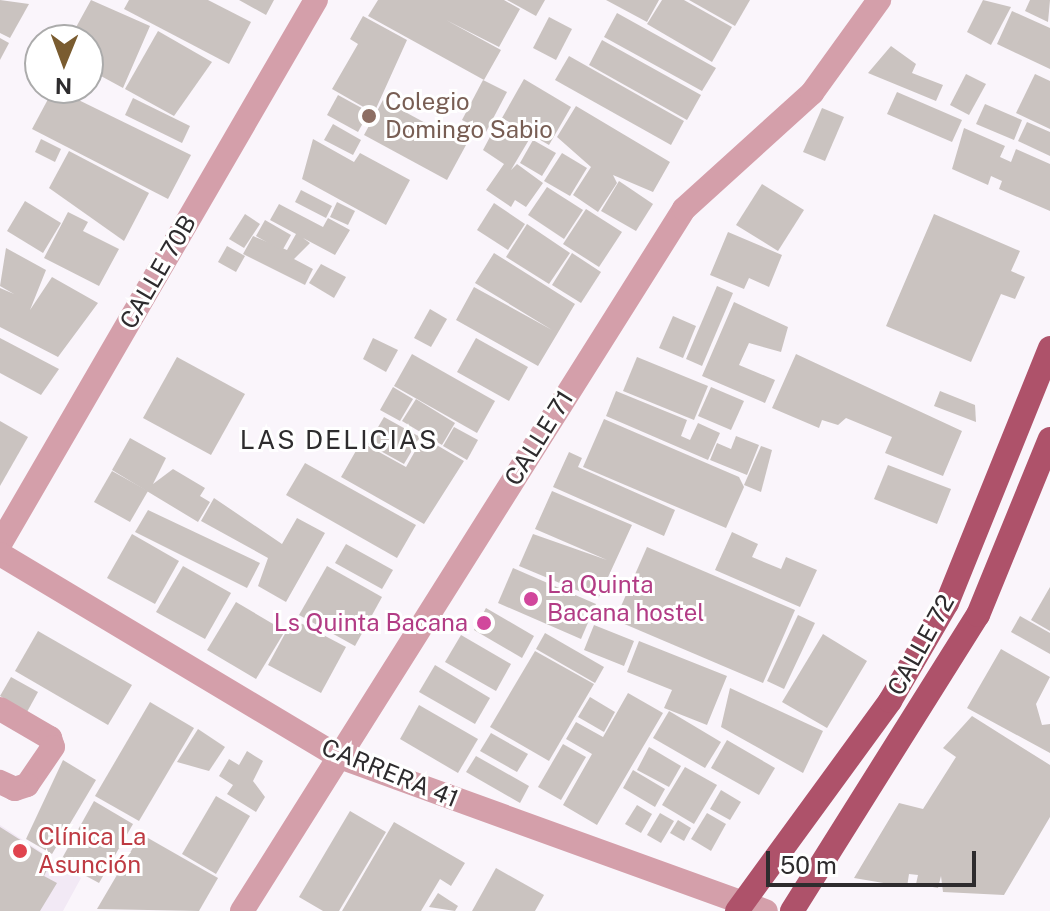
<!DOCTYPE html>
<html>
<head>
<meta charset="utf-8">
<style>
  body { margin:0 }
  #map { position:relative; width:1050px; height:911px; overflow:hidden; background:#faf5fb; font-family:"Public Sans",sans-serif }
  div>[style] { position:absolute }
  .built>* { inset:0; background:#f2e9f5 }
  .building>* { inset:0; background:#cac3c0 }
  .minor>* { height:24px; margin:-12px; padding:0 12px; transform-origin:12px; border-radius:12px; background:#d49faa }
  .major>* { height:24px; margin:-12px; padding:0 12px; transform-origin:12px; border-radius:12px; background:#ae526a }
  .dots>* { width:22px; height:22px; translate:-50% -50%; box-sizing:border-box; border:4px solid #fff; border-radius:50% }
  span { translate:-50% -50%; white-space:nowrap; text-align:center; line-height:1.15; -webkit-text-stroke:6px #fff; paint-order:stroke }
  .education-label { font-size:24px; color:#785e54 }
  .left { translate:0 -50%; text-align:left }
  .street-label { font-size:24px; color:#2e2c2e }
  .hotel-label { font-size:24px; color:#b23c85 }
  .right { translate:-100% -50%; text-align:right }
  .health-label { font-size:24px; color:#be3a42 }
  .neighbourhood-label { font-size:26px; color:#2e2c2e; letter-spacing:2px }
  .north { position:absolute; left:24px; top:24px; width:80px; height:80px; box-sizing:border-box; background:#fff; border:2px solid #ababab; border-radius:50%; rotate:181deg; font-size:22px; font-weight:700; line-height:32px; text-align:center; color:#2e2c2e }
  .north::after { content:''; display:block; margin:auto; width:28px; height:36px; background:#7a5c30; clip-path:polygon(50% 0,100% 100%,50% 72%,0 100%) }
  .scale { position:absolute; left:766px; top:851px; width:210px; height:36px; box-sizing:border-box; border:4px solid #2e2c2e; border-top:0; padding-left:10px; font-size:24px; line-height:28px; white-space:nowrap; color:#2e2c2e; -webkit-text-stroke:6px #fff; paint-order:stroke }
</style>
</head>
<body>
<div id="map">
  <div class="built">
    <i style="clip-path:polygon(0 825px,81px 878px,63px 911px,0 911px)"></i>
  </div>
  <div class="building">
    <i style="clip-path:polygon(0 0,29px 4px,10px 38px,0 33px)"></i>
    <i style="clip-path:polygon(91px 0,150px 26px,123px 88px,88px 69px,88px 40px,69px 40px)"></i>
    <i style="clip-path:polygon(129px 0,208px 0,251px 22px,229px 64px,124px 9px)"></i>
    <i style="clip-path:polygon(239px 0,274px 0,266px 15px)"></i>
    <i style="clip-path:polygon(378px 0,504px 0,520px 9px,499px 47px,446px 20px,501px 50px,484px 80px,368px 16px)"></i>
    <i style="clip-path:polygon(507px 0,545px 0,536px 16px)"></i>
    <i style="clip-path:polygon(606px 0,659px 0,647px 22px)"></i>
    <i style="clip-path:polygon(662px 0,684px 0,732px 27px,712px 62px,647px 24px)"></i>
    <i style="clip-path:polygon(689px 0,750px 0,735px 26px)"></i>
    <i style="clip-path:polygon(983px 0,1011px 7px,991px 45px,967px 32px)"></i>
    <i style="clip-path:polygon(1030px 0,1050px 0,1048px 22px,1025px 11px)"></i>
    <i style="clip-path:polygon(1012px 11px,1050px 28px,1050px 69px,997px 44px)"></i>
    <i style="clip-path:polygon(617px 13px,716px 68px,702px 91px,604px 37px)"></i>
    <i style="clip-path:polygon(363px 16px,407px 40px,374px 113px,332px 89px,358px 44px,350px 39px)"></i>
    <i style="clip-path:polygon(549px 17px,572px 29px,556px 60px,533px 48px)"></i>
    <i style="clip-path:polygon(158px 31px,212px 62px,174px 116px,125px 89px)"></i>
    <i style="clip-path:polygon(0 38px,9px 43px,0 60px)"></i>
    <i style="clip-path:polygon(602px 40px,701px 95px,687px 120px,589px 65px)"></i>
    <i style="clip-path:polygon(891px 46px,916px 64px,912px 73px,943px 85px,936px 101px,868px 73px)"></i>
    <i style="clip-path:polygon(569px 56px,684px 121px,671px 145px,555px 80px)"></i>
    <i style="clip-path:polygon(966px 74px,986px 84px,969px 115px,950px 105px)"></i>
    <i style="clip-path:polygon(1035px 74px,1050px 81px,1050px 129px,1016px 113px)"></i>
    <i style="clip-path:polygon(524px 79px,571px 107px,549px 145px,502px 118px)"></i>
    <i style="clip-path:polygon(483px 80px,507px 92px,486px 132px,462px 120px)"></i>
    <i style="clip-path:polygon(54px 88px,191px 155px,168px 199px,32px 129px)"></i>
    <i style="clip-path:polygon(897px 92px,962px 120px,952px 142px,887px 114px)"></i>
    <i style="clip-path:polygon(338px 95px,369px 112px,358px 132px,327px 115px)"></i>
    <i style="clip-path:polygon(133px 98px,190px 126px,182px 143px,125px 115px)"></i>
    <i style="clip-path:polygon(383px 100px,466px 145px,447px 180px,364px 135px)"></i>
    <i style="clip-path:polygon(985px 104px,1022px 120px,1014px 140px,976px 124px)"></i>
    <i style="clip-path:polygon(576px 106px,670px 162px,653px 192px,613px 175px,617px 183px,598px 212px,573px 195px,591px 167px,557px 137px)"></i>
    <i style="clip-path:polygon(822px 108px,844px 117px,825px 161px,803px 152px)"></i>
    <i style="clip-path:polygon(500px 118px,530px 138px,511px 170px,517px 164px,543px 183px,526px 207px,515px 200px,511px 207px,486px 190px,504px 164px,483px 150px)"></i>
    <i style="clip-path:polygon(1027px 122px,1050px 132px,1050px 156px,1018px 141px)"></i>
    <i style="clip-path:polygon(333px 124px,361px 140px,353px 155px,324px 140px)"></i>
    <i style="clip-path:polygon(964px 128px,1005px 146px,1000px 157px,1011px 162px,1016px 149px,1050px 164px,1050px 211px,999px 189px,1002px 181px,991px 176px,988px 185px,952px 169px)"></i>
    <i style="clip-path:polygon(41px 139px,61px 149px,55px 162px,35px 152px)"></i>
    <i style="clip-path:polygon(313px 139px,354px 162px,360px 153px,410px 180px,386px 225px,302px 179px)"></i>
    <i style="clip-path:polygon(533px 140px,556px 153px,542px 176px,520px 163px)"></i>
    <i style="clip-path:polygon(69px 151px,149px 193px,124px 241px,49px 188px)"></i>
    <i style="clip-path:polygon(562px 153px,587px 168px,570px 196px,544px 181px)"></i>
    <i style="clip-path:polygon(619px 181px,653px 204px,636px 231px,601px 211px)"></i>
    <i style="clip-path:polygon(762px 184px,804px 210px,778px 251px,736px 225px)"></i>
    <i style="clip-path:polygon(547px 187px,583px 210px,564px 239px,528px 215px)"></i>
    <i style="clip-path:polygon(301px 190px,332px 206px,326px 218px,295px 202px)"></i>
    <i style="clip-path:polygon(25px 201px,61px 223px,43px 253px,7px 231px)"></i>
    <i style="clip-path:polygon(337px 202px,355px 211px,348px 225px,330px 217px)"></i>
    <i style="clip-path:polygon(494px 203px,525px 224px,508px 250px,477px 230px)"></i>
    <i style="clip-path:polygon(279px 204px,323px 227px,328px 218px,350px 230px,335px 255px,303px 238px,310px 243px,294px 259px,313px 269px,305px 285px,243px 254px,253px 236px,287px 250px,296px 234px,270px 220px)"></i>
    <i style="clip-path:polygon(586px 209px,622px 232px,599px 267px,563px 244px)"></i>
    <i style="clip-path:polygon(68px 212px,88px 222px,83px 231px,119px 249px,99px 286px,44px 258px)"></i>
    <i style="clip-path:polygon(245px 214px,260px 224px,244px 248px,229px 239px)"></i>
    <i style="clip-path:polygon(934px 214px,1020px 251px,1011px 271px,1025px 277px,1015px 299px,1001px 294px,971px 362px,886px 326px)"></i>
    <i style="clip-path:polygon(265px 220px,291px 235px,282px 251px,256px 236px)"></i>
    <i style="clip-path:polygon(527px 224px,570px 253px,549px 284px,506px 257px)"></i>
    <i style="clip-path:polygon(728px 232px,782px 255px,769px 287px,749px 278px,744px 289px,710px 275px)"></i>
    <i style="clip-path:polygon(227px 246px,245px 256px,236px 272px,218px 262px)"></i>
    <i style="clip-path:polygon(6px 248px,46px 270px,30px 310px,52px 277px,98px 303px,58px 357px,0 327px,0 288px,14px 294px,0 286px)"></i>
    <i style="clip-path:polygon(494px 253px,575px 304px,538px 366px,456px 320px,474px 287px,552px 330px,475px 283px)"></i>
    <i style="clip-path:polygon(572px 253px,601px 272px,581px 303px,552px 285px)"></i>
    <i style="clip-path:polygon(321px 264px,346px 277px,334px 298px,309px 283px)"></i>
    <i style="clip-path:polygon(717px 286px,733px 293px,702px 366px,686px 359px)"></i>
    <i style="clip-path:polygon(734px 302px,788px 327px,781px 352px,749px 343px,739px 365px,775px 380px,765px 403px,702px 376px)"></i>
    <i style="clip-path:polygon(430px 309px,447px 319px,431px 347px,414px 338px)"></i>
    <i style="clip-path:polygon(673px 316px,696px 326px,683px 358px,659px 348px)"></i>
    <i style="clip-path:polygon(0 338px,59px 369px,41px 395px,0 373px)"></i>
    <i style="clip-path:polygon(373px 338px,398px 350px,386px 372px,363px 359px)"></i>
    <i style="clip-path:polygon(476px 338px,528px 367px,509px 401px,457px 372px)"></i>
    <i style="clip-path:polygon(412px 354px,495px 401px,477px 433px,394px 386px)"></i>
    <i style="clip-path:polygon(796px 354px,962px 431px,943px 476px,885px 453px,892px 437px,846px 418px,838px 425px,822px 420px,819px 428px,772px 408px)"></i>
    <i style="clip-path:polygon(177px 357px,245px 394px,211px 455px,143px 418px)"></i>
    <i style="clip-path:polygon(637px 357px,708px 386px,694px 420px,623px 391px)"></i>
    <i style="clip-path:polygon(393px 387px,413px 399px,400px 421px,380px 410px)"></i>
    <i style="clip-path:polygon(711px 387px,744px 401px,731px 430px,698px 416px)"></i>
    <i style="clip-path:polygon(616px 391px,687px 420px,681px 436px,690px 440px,698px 423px,720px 433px,708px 460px,606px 416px)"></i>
    <i style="clip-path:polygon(940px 391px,975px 405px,976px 422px,934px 406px)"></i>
    <i style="clip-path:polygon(416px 399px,455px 423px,442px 445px,402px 421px)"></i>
    <i style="clip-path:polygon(384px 417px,420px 437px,404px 464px,368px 444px)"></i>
    <i style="clip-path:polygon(604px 419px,739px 477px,744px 487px,726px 528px,583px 467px)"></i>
    <i style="clip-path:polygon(0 421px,28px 437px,0 486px)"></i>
    <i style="clip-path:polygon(454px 427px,478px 440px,467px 460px,443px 446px)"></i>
    <i style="clip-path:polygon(736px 436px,759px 445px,747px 475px,710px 460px,717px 443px,731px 449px)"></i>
    <i style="clip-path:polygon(423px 437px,464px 461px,424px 524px,341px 477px,361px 442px,406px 467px)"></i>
    <i style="clip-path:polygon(130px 438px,166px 458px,153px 484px,173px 469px,205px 488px,200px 496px,210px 502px,198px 522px,112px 470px)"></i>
    <i style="clip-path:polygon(761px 446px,772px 450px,761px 492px,744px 485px)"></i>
    <i style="clip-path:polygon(569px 452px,582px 458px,578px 467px,675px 510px,664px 536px,553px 487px)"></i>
    <i style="clip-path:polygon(305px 463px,416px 525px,397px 558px,286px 495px)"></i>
    <i style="clip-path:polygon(888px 465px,951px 489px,937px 524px,874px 499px)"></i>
    <i style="clip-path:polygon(112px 471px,148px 491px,130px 522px,94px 502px)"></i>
    <i style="clip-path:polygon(552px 491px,632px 525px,598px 599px,519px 566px,533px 534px,607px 560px,535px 529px)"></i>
    <i style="clip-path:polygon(214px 498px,282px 544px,297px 518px,325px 533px,286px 602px,258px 586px,268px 558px,201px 521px)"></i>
    <i style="clip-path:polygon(148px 510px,260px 563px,247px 588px,135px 532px)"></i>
    <i style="clip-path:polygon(732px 532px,758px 544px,752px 557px,781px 569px,786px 557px,817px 570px,800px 607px,715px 570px)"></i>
    <i style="clip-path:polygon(132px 534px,179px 561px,155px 604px,107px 578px)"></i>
    <i style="clip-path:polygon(346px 544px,393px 570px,382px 589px,335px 563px)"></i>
    <i style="clip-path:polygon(647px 547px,795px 610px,763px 683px,615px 620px)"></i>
    <i style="clip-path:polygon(183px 566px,231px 593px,205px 639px,156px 612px)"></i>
    <i style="clip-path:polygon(327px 566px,382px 597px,355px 646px,299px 615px)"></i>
    <i style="clip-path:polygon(513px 568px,596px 604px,581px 639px,498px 603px)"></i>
    <i style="clip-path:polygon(1050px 587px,1050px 631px,1031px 620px)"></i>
    <i style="clip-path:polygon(236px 602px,285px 631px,256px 679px,207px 650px)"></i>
    <i style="clip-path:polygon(486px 608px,534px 636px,522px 658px,474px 630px)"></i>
    <i style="clip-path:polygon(798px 615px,815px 623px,784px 689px,767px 681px)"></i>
    <i style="clip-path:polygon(1020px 616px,1050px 633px,1050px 654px,1011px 632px)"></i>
    <i style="clip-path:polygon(293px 619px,346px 647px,321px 693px,268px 665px)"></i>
    <i style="clip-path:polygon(594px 625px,634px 641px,624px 666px,584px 650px)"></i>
    <i style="clip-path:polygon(38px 631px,132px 685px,108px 725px,15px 671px)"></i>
    <i style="clip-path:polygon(545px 633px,604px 667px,595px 683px,536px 649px)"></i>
    <i style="clip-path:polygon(823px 634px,867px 661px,827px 728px,782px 702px)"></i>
    <i style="clip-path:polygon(461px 635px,511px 664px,496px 691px,445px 662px)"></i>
    <i style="clip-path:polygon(639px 641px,727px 676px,707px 725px,664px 708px,672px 690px,627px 672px)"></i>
    <i style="clip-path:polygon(1001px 649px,1050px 677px,1036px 704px,1042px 725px,1050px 724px,1050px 753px,967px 708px)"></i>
    <i style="clip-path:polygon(535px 651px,594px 684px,549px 761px,490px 727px)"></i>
    <i style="clip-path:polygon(435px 665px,490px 698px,475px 724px,419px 692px)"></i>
    <i style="clip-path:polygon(11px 677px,38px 692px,27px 712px,0 696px)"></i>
    <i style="clip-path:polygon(730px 688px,823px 731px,803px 773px,721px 727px)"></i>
    <i style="clip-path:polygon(628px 693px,663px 713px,597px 825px,563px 805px,592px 754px,566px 739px,576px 722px,603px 737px)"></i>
    <i style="clip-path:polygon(590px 697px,615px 712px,604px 732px,578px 717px)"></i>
    <i style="clip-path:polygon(150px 702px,194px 728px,139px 821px,95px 796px)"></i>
    <i style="clip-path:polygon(419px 705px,478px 739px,458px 773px,400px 739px)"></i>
    <i style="clip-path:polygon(669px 711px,721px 742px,705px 768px,653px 738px)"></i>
    <i style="clip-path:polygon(972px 716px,1050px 765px,1050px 817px,1004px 895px,943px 892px,941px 876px,938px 888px,916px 884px,918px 875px,909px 874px,907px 887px,854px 878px,899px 803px,923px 809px,956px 757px,943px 748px)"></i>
    <i style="clip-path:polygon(198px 729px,225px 747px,209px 771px,177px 762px)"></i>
    <i style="clip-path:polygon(491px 733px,528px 754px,517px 772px,480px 751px)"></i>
    <i style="clip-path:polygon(727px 740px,775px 768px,759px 795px,711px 768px)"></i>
    <i style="clip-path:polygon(563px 744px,586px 757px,561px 800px,538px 787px)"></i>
    <i style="clip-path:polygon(649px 747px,681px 766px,669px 787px,637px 770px)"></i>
    <i style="clip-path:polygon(247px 751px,263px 761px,253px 781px,265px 797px,256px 812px,227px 794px,233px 785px,219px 776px,229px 759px,239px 765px)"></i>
    <i style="clip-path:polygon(476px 756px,529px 786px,520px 803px,466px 772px)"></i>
    <i style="clip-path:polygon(63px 760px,96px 780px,52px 854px,26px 839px)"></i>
    <i style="clip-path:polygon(685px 767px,717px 785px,694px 824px,662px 805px)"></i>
    <i style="clip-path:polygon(633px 770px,665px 789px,655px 807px,623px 788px)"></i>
    <i style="clip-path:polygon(721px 790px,741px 802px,730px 820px,710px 809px)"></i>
    <i style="clip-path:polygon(216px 796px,250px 816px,216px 874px,182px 854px)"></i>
    <i style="clip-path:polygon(94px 801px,133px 824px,99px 883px,60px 862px)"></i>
    <i style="clip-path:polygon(637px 805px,652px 814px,641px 833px,625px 824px)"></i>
    <i style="clip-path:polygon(350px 811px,386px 832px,339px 911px,323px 911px,299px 897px)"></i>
    <i style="clip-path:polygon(660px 813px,674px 821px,661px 843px,647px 835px)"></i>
    <i style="clip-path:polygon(707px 813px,726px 824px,711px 851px,691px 839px)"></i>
    <i style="clip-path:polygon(678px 820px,691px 828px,684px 841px,670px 833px)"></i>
    <i style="clip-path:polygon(394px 822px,465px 863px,451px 886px,440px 879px,421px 911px,342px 911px)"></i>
    <i style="clip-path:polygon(0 827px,52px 860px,44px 876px,57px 883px,40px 911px,0 911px)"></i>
    <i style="clip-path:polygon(141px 834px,218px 878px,199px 911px,97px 909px)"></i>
    <i style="clip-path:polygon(496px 868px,544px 895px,535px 911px,472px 911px)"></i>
    <i style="clip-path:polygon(438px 893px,458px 906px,455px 911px,429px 907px)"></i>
  </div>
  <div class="minor">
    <i style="left:0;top:544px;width:629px;rotate:-59.85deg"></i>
    <i style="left:0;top:554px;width:393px;rotate:30.9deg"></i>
    <i style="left:337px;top:756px;width:456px;rotate:19.9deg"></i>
    <i style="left:0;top:709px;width:58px;rotate:30.1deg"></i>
    <i style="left:50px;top:738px;width:9px;rotate:72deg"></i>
    <i style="left:53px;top:747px;width:46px;rotate:124.4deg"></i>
    <i style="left:27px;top:785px;width:13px;rotate:162deg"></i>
    <i style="left:15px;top:789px;width:17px;rotate:-155deg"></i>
    <i style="left:242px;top:911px;width:830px;rotate:-57.8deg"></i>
    <i style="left:684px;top:209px;width:173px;rotate:-42.2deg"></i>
    <i style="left:812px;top:93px;width:115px;rotate:-54.2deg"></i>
  </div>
  <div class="major">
    <i style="left:737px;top:911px;width:260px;rotate:-53.9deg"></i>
    <i style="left:890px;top:701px;width:113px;rotate:-59.8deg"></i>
    <i style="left:947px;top:603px;width:275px;rotate:-68deg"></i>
    <i style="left:792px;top:911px;width:350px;rotate:-57.9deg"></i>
    <i style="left:978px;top:615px;width:190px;rotate:-67.8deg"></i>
  </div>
  <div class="dots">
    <i style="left:369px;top:116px;background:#8d6e63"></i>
    <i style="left:531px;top:599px;background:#d1479c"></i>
    <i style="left:484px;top:623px;background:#d1479c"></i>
    <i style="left:20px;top:851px;background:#e0444e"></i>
  </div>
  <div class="education-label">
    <span class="left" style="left:385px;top:116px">Colegio<br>Domingo Sabio</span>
  </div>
  <div class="street-label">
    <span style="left:158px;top:272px;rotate:-60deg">CALLE 70B</span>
    <span style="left:539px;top:438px;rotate:-58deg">CALLE 71</span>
    <span style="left:921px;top:645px;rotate:-61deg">CALLE 72</span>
    <span style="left:390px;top:773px;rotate:22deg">CARRERA 41</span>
  </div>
  <div class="hotel-label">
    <span class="left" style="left:547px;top:599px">La Quinta<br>Bacana hostel</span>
    <span class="right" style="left:468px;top:623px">Ls Quinta Bacana</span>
  </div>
  <div class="health-label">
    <span class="left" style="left:38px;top:851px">Clínica La<br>Asunción</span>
  </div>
  <div class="neighbourhood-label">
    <span style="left:339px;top:440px">LAS DELICIAS</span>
  </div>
  <div class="north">N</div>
  <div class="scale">50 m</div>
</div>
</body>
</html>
